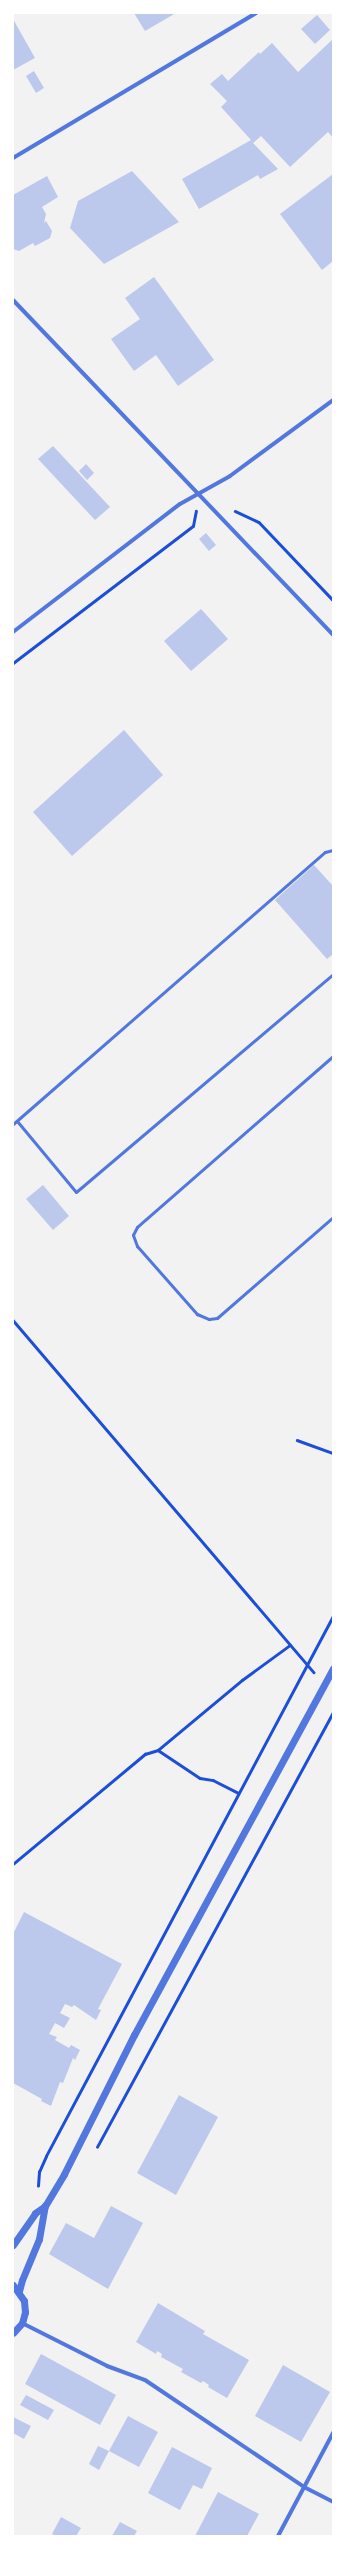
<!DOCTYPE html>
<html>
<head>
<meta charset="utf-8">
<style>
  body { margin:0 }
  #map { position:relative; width:346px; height:2549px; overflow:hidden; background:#f2f2f2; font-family:Bitter,serif }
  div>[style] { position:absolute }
  .building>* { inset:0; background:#bdc9ec }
  .path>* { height:2.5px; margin:-1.25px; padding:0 1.25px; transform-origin:1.25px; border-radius:1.25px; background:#1d4ed8 }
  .service>* { height:3px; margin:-1.5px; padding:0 1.5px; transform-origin:1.5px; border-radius:1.5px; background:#5277de }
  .minor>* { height:4px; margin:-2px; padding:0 2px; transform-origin:2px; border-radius:2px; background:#5277de }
  .tertiary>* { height:7px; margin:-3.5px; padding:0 3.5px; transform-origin:3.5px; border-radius:3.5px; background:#5277de }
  span { translate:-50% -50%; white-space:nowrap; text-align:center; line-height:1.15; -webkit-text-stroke:4px #fff; paint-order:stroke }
  .frame { position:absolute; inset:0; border:14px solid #fff; pointer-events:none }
</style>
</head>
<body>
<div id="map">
  <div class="building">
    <i style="clip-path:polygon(134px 13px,176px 13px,145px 31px)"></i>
    <i style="clip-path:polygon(317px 15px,330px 30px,315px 44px,301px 29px)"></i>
    <i style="clip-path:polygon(13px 19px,35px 58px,13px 70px)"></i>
    <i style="clip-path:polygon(333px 39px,333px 138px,328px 132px,290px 167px,261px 136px,253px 143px,278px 169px,260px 179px,258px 175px,199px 209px,182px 179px,251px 140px,221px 107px,227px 101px,210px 84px,222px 74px,228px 81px,259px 52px,260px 54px,272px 43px,298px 72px)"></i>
    <i style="clip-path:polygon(34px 71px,44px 88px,36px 93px,26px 76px)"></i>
    <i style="clip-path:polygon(132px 171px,179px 222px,104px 264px,70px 228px,78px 201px)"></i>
    <i style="clip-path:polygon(333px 174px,333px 261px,322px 270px,280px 214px)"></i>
    <i style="clip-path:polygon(47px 176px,58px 197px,42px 207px,46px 214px,44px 223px,46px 221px,52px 231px,50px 238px,35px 246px,33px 243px,19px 251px,13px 249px,13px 195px)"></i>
    <i style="clip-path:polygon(154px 277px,214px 360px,178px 386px,156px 355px,134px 371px,111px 339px,140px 319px,125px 298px)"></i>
    <i style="clip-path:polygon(53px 446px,110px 507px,95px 520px,38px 459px)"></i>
    <i style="clip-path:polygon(86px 464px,94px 473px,87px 480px,79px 471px)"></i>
    <i style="clip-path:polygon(206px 533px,216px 545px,209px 551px,199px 539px)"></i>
    <i style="clip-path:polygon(201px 609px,228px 639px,191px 671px,164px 641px)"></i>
    <i style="clip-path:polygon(124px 730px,163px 775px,72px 856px,33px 812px)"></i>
    <i style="clip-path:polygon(314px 865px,333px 886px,333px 954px,327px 959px,275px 900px)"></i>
    <i style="clip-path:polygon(43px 1185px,69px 1216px,53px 1230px,26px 1199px)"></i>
    <i style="clip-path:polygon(24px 1912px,122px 1964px,98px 2009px,101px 2010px,96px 2020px,74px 2005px,72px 2007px,65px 2004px,60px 2013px,70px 2018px,64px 2028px,55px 2023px,49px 2034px,57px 2037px,55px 2040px,69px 2048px,71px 2045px,80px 2050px,75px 2060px,73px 2058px,63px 2083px,60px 2082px,51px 2106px,41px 2101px,42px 2099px,13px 2083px,13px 1934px)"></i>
    <i style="clip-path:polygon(179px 2095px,218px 2117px,176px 2195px,137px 2173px)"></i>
    <i style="clip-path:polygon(111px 2206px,143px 2223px,108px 2289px,49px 2254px,66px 2223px,94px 2238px)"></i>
    <i style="clip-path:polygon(158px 2303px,205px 2331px,203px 2334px,249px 2360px,227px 2398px,208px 2387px,209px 2385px,203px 2381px,201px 2383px,181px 2372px,183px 2369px,161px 2357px,162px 2354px,157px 2351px,156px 2354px,136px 2342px)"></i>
    <i style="clip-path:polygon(41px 2354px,116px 2395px,100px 2425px,25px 2384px)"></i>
    <i style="clip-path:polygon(283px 2365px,330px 2392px,301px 2442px,255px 2416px)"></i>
    <i style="clip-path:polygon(26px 2395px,54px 2410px,48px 2420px,20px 2405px)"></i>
    <i style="clip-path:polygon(128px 2416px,158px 2432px,139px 2467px,109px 2451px)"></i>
    <i style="clip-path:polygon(13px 2417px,31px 2426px,24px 2439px,13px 2433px)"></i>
    <i style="clip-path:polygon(98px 2446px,109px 2451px,99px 2470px,89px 2464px)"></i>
    <i style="clip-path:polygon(172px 2447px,212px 2468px,202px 2489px,193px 2485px,180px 2510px,148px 2493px)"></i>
    <i style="clip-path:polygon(218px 2492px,259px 2514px,247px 2536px,195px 2536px)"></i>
    <i style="clip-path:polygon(61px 2517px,81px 2528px,76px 2536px,56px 2536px,52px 2534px)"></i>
    <i style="clip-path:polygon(120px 2522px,137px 2531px,134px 2536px,112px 2536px)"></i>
  </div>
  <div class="path">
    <i style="left:235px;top:511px;width:26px;rotate:25deg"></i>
    <i style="left:259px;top:522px;width:108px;rotate:46.5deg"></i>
    <i style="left:13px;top:663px;width:226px;rotate:-37.3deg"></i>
    <i style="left:193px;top:526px;width:15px;rotate:-79deg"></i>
    <i style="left:13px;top:1320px;width:463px;rotate:49.5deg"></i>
    <i style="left:297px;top:1440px;width:38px;rotate:20deg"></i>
    <i style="left:158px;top:1750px;width:50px;rotate:33.7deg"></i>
    <i style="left:200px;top:1778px;width:13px;rotate:9deg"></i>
    <i style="left:213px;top:1780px;width:28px;rotate:27deg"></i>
    <i style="left:13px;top:1864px;width:172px;rotate:-39.8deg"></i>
    <i style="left:145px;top:1754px;width:14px;rotate:-17deg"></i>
    <i style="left:158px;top:1750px;width:109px;rotate:-39.8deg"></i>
    <i style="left:242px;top:1680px;width:59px;rotate:-36.1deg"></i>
    <i style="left:97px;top:2147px;width:494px;rotate:-61.5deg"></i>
    <i style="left:38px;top:2186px;width:14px;rotate:-86deg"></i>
    <i style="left:39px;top:2172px;width:17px;rotate:-66deg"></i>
    <i style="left:46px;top:2156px;width:612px;rotate:-62.01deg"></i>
  </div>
  <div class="service">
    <i style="left:333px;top:1056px;width:260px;rotate:138.9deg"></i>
    <i style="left:137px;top:1227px;width:9px;rotate:117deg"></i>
    <i style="left:133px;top:1235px;width:12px;rotate:70deg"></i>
    <i style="left:137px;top:1246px;width:91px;rotate:48.6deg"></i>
    <i style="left:197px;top:1314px;width:13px;rotate:23deg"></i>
    <i style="left:209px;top:1319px;width:8px;rotate:-7deg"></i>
    <i style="left:217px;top:1318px;width:154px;rotate:-41deg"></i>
    <i style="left:17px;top:1121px;width:92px;rotate:50.3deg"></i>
    <i style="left:76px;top:1192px;width:337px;rotate:-40.3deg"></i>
    <i style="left:13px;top:1124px;width:414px;rotate:-41.1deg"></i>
    <i style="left:325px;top:852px;width:8px;rotate:-14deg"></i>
  </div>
  <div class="minor">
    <i style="left:13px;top:158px;width:283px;rotate:-30.8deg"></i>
    <i style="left:13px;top:300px;width:463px;rotate:46.3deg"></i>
    <i style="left:13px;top:632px;width:210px;rotate:-37.5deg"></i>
    <i style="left:180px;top:504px;width:57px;rotate:-29.2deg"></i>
    <i style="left:230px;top:476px;width:128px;rotate:-36.4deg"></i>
    <i style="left:22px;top:2323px;width:95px;rotate:26.8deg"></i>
    <i style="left:107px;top:2366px;width:40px;rotate:20.2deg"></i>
    <i style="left:145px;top:2380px;width:192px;rotate:33.9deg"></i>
    <i style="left:304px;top:2487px;width:33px;rotate:27deg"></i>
    <i style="left:278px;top:2536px;width:117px;rotate:-61.9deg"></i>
  </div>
  <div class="tertiary">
    <i style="left:13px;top:2245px;width:39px;rotate:-55deg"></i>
    <i style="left:35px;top:2213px;width:12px;rotate:-35deg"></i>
    <i style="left:13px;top:2285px;width:19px;rotate:55deg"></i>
    <i style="left:24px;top:2301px;width:11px;rotate:85deg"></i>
    <i style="left:25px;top:2312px;width:11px;rotate:105deg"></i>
    <i style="left:22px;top:2323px;width:13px;rotate:132deg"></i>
    <i style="left:19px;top:2291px;width:11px;rotate:-75deg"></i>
    <i style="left:22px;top:2280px;width:44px;rotate:-67.5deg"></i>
    <i style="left:39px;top:2239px;width:34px;rotate:-80deg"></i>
    <i style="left:45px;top:2206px;width:37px;rotate:-59deg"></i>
    <i style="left:64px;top:2174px;width:156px;rotate:-63.3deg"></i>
    <i style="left:134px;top:2035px;width:417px;rotate:-61.5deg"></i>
  </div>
  <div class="frame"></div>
</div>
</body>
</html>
